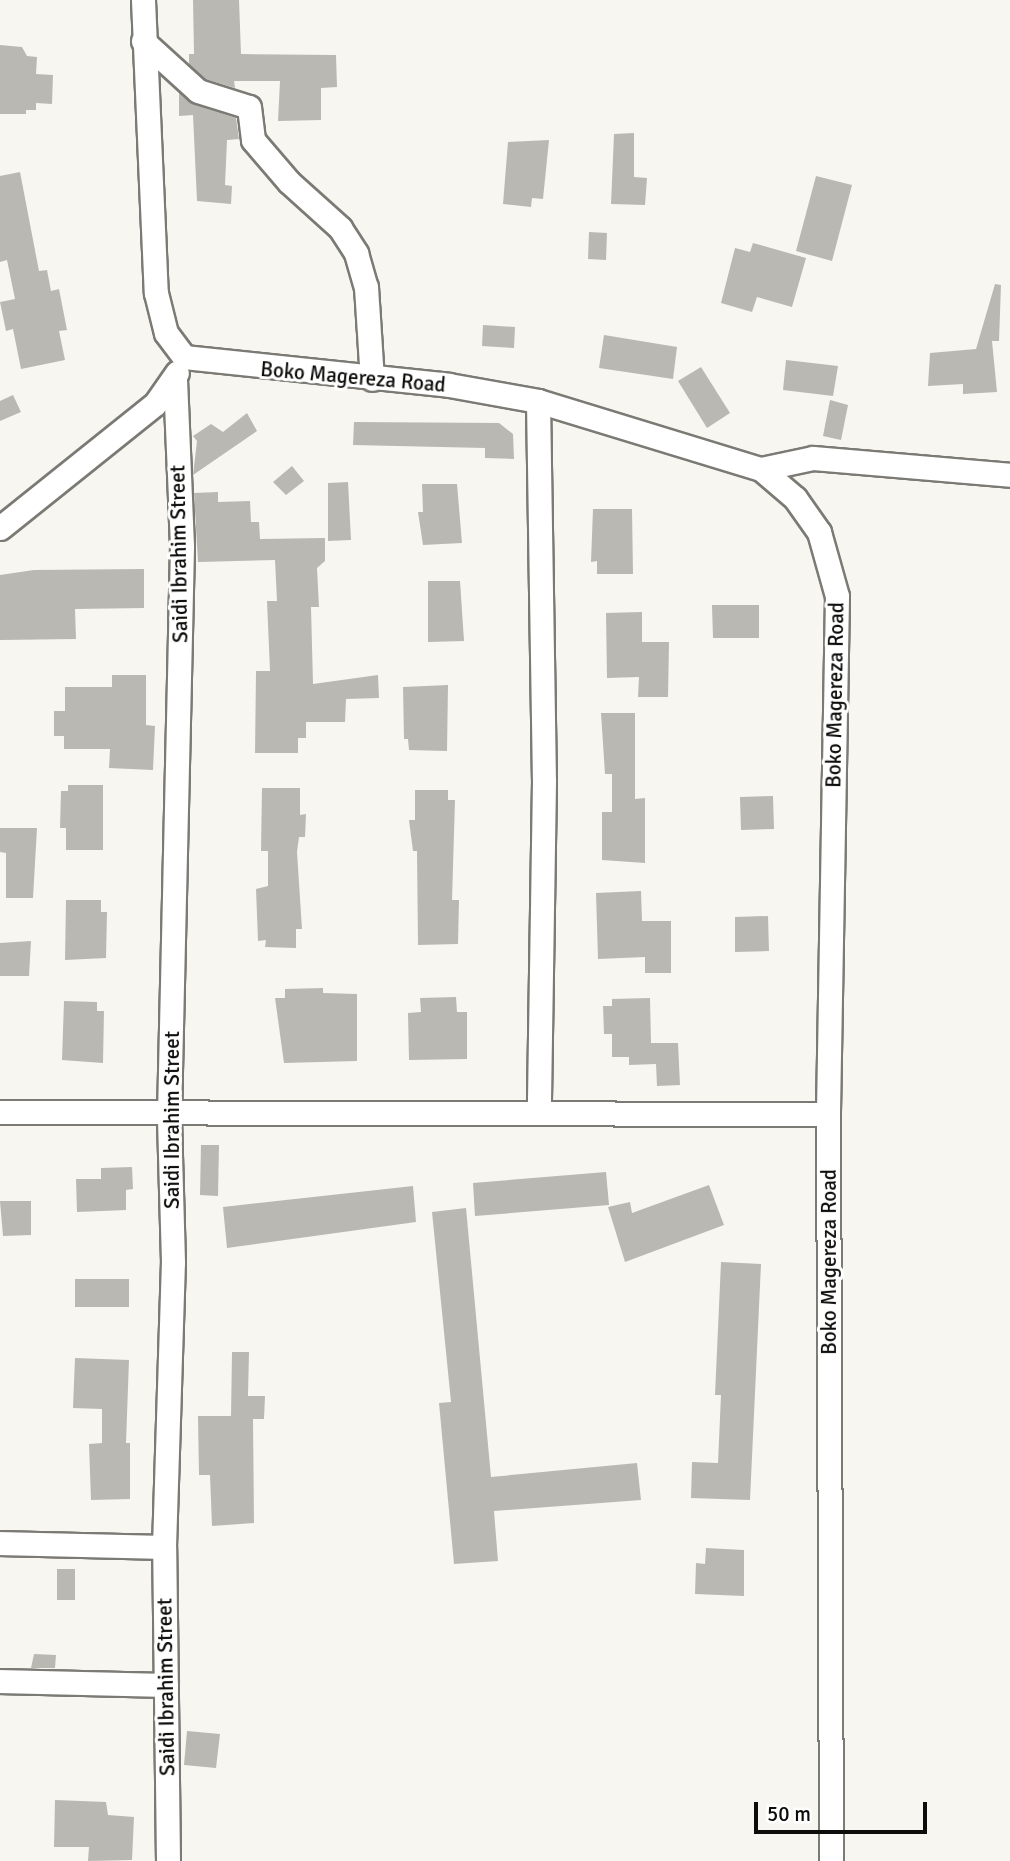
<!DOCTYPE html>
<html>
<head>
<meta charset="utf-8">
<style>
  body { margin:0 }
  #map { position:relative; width:1010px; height:1861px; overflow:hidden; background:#f8f6f0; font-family:Signika,sans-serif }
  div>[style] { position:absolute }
  .building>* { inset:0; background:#bab8b2 }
  .roads { filter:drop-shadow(2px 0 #7b7a74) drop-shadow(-2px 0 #7b7a74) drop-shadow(0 2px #7b7a74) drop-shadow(0 -2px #7b7a74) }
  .minor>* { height:23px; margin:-11.5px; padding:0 11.5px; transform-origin:11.5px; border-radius:11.5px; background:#fff }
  span { translate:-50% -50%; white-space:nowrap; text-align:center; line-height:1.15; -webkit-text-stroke:6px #fff; paint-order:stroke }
  .street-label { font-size:21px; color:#0d0d0b }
  .scale { position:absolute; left:754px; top:1802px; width:173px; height:32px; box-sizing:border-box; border:4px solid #0d0d0b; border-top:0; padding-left:9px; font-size:21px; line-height:24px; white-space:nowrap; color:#0d0d0b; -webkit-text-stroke:5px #fff; paint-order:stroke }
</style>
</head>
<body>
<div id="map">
  <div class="building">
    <i style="clip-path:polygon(193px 0,239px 0,241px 54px,336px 55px,337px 87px,321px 88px,321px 120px,278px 121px,280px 81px,234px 81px,235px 88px,205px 79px,189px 64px,189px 54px,194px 54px)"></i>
    <i style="clip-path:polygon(0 45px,22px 47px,27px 56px,37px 57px,36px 74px,53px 75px,52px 104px,36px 103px,36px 110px,26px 110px,26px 114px,0 114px)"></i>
    <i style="clip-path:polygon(179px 92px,193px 104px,236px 118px,239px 139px,227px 140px,225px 185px,232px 186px,231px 204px,197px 201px,193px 115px,179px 116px)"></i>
    <i style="clip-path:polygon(634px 133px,634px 177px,647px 178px,645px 205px,611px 204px,614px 134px)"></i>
    <i style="clip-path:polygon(549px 140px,543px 199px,532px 198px,531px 207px,503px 204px,508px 142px)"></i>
    <i style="clip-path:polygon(20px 172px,39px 271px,47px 270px,51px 291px,59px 289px,67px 330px,59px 331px,65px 360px,21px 369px,13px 329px,6px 331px,0 302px,15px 299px,7px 260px,0 262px,0 176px)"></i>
    <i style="clip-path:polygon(816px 176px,852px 185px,832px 261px,796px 251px)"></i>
    <i style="clip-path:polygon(589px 232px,607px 233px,606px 260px,588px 259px)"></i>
    <i style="clip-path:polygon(753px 243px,806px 258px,792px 307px,757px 297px,752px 312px,721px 303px,735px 248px,750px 252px)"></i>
    <i style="clip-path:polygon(995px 284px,1001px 285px,999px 341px,992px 341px,997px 392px,963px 394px,963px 384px,928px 386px,930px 353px,976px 349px)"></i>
    <i style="clip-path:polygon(483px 325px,515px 327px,514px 348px,482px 346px)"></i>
    <i style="clip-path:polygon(604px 335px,677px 347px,673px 379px,599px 368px)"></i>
    <i style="clip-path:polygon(786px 360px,838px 366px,833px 396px,783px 390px)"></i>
    <i style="clip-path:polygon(701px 367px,730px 413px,707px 428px,678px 381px)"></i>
    <i style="clip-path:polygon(13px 395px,21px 412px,0 421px,0 401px)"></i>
    <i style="clip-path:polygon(830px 400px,848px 405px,841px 440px,823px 436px)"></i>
    <i style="clip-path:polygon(247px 413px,257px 431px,193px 475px,197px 441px,193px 436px,211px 424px,223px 432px)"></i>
    <i style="clip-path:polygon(354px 422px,499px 423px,513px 434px,514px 459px,485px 458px,485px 448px,353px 445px)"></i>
    <i style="clip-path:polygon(292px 466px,304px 481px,286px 495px,273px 482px)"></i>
    <i style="clip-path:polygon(348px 482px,351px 540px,328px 541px,328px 483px)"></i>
    <i style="clip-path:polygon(422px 484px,457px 484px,462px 543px,423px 545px,418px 512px,423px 512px)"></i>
    <i style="clip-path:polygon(218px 492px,218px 502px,250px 501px,251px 522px,259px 522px,260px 539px,325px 538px,325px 561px,317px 568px,319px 607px,311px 607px,313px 684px,378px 675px,379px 698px,346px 699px,345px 722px,306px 722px,306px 738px,298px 738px,298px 753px,255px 753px,256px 671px,270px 671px,267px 601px,277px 601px,275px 560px,198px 562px,194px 493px)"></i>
    <i style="clip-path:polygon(593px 509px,632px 509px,633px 574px,597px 574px,597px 561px,591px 562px)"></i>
    <i style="clip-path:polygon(144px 569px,144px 608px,75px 609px,76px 639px,0 640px,0 575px,34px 570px)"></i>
    <i style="clip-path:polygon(428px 581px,460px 581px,464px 641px,428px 642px)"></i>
    <i style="clip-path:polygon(712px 605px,759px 605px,759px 638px,713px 638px)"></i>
    <i style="clip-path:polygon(642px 612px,642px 642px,669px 642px,668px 697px,638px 697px,639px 677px,607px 678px,606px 613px)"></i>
    <i style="clip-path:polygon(112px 675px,146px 675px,146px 725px,155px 726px,153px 770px,109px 768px,110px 749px,64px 749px,64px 736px,54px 736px,54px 711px,65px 711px,65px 687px,112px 687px)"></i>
    <i style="clip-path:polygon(448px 685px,447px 751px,409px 750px,408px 739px,404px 739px,403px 687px)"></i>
    <i style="clip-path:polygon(601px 713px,635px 713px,635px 799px,645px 798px,645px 863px,602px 860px,602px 812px,612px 812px,612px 774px,605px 774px)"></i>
    <i style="clip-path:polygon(68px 785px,103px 785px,103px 850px,66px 850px,66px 828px,60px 828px,61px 791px,68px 791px)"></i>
    <i style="clip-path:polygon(262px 788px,300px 788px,300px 815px,306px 814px,305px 837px,299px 837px,297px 852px,302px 929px,296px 929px,296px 948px,265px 947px,266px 940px,258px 941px,256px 889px,268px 886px,268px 851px,261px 851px)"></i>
    <i style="clip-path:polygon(415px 790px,448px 790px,448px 800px,455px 800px,452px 900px,459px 900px,458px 944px,418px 945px,417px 851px,413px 851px,409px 820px,415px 820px)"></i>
    <i style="clip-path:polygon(773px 796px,774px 829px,741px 830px,740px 797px)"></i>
    <i style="clip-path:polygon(0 828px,37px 828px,33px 898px,6px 898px,6px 853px,0 852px)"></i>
    <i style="clip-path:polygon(641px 891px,642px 921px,671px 921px,671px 973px,645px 973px,645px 957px,598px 959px,596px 893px)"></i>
    <i style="clip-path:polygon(66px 900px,101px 900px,101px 912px,107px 912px,106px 958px,65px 960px)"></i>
    <i style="clip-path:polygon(768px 916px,769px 951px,735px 952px,735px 917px)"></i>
    <i style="clip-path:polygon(31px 941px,29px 976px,0 976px,0 943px)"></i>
    <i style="clip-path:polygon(323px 988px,323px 993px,357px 994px,357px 1061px,284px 1063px,275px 998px,285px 998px,285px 989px)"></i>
    <i style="clip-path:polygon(456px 997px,457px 1012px,467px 1012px,467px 1059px,409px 1060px,408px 1013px,421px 1012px,420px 998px)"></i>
    <i style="clip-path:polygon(650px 998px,651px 1043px,678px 1043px,680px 1085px,657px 1086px,656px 1064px,629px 1065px,629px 1057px,612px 1057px,612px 1034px,604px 1034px,603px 1006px,612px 1006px,612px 999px)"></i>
    <i style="clip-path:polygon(64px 1001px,97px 1002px,97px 1011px,104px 1011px,103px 1063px,62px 1060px)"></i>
    <i style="clip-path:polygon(201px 1145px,219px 1145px,218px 1196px,200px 1195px)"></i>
    <i style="clip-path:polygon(132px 1167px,133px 1189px,126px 1190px,126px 1210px,77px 1212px,76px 1179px,101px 1179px,101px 1168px)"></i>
    <i style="clip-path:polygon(606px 1172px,609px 1205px,475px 1216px,473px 1183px)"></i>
    <i style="clip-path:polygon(709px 1185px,724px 1225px,625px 1262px,608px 1207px,630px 1202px,632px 1213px)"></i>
    <i style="clip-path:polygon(413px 1186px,416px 1222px,227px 1248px,223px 1207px)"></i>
    <i style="clip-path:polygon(0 1201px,31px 1201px,31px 1235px,3px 1236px)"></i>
    <i style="clip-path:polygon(466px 1208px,491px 1477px,637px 1463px,641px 1500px,494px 1511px,498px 1561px,454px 1564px,439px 1403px,451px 1402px,432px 1212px)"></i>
    <i style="clip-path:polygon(721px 1262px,761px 1264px,750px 1500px,691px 1498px,692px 1462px,718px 1463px,721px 1395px,715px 1395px)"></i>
    <i style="clip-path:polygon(75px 1279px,129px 1279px,129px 1307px,75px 1307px)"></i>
    <i style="clip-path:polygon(232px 1352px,249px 1352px,248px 1396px,265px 1396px,264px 1419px,253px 1419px,254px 1523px,212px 1526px,210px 1475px,199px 1475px,198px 1416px,231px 1416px)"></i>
    <i style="clip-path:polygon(75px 1358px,129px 1360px,126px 1443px,130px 1443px,130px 1499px,91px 1500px,89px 1444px,102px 1443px,102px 1409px,73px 1408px)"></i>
    <i style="clip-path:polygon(706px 1548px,744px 1550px,744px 1596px,695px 1594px,696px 1563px,705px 1564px)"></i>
    <i style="clip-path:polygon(57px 1569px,75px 1569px,75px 1600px,57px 1600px)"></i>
    <i style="clip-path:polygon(34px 1654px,56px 1655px,55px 1668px,31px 1668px)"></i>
    <i style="clip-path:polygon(187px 1731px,220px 1734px,216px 1768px,184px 1765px)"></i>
    <i style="clip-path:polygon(55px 1800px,106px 1802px,108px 1815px,134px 1817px,132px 1860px,88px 1861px,89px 1847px,54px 1847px)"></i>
  </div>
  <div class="roads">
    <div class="minor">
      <i style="left:143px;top:0;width:293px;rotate:87.5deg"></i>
      <i style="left:156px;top:293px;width:41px;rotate:76deg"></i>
      <i style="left:166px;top:333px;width:30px;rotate:53deg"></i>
      <i style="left:184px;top:357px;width:266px;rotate:6deg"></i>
      <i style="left:449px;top:385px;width:90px;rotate:10.2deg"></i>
      <i style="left:538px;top:401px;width:233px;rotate:17deg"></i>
      <i style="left:761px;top:469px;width:45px;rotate:40.5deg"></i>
      <i style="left:795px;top:498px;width:42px;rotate:54.8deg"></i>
      <i style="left:819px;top:532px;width:66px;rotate:74.3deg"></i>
      <i style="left:837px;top:596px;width:518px;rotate:91deg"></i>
      <i style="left:828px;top:1114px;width:747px;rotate:89.77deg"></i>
      <i style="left:143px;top:41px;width:74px;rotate:42.3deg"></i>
      <i style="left:198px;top:91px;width:53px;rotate:17.4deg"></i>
      <i style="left:249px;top:107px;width:33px;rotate:83deg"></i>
      <i style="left:253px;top:140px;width:55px;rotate:49.4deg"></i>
      <i style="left:289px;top:182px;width:69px;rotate:42deg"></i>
      <i style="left:340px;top:228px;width:30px;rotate:57deg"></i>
      <i style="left:356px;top:253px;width:35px;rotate:74deg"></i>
      <i style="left:366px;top:287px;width:92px;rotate:86.3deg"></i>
      <i style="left:538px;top:401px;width:380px;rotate:89.1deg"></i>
      <i style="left:544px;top:781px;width:331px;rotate:90.9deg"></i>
      <i style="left:761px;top:469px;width:53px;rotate:-11.9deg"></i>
      <i style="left:813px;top:458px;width:198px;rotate:4.9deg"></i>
      <i style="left:0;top:528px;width:198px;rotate:-38.7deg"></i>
      <i style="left:155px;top:404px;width:38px;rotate:-55deg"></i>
      <i style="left:0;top:1112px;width:828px;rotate:0.14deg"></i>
      <i style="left:0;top:1543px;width:164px;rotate:1.4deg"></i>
      <i style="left:0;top:1681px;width:166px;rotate:1.4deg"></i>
      <i style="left:168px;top:1861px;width:314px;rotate:-90.7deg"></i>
      <i style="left:164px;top:1547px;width:285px;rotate:-88.2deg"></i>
      <i style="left:173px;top:1262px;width:147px;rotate:-91.6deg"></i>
      <i style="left:169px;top:1115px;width:569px;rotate:-88.69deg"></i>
      <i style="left:182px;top:546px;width:166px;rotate:-92.4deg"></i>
    </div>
  </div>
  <div class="street-label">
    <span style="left:353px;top:377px;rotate:5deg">Boko Magereza Road</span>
    <span style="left:179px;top:554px;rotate:-91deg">Saidi Ibrahim Street</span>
    <span style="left:835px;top:695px;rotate:-89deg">Boko Magereza Road</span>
    <span style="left:172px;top:1120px;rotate:-90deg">Saidi Ibrahim Street</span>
    <span style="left:829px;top:1262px;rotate:-90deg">Boko Magereza Road</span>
    <span style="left:166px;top:1687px;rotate:-91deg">Saidi Ibrahim Street</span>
  </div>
  <div class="scale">50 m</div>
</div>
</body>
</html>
